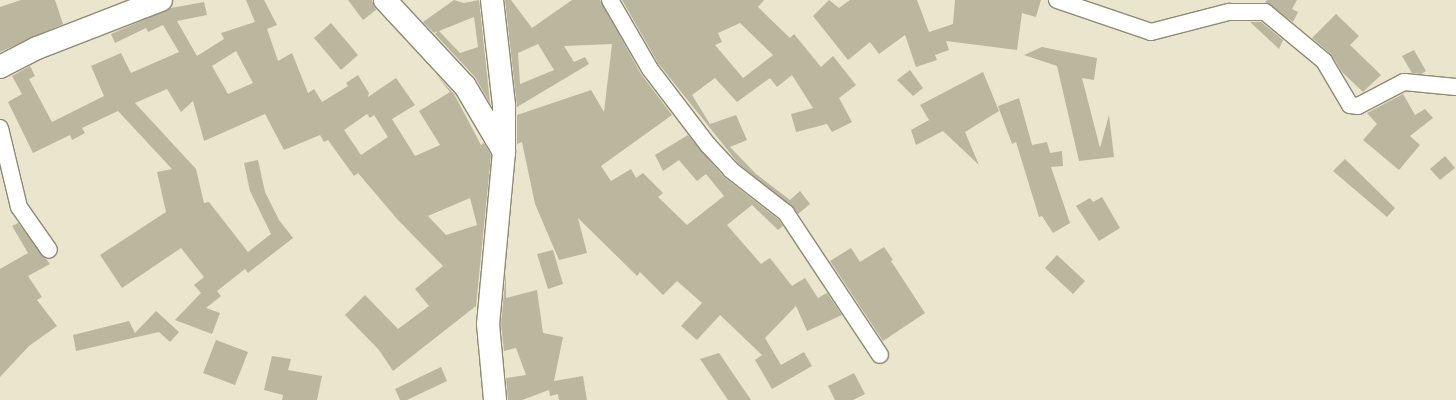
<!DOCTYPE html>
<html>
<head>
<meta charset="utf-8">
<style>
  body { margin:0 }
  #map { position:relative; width:1456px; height:400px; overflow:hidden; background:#eae6cd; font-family:"Archivo Narrow",sans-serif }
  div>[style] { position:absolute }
  .building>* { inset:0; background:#bbb69e }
  .roads { filter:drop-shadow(1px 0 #8f8a74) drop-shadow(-1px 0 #8f8a74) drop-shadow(0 1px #8f8a74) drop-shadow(0 -1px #8f8a74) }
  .street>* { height:16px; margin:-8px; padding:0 8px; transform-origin:8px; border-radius:8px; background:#fff }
  .secondary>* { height:22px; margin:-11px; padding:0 11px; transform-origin:11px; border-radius:11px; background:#fff }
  span { translate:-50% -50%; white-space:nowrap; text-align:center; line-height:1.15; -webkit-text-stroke:4.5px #eae6cd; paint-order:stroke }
</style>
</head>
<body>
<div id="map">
  <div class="building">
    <i style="clip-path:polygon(21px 0,55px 0,63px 24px,0 52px,0 7px)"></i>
    <i style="clip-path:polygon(evenodd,246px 0,264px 0,277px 25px,267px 29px,278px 61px,292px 53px,308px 93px,314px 89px,322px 102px,348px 86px,346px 83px,358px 75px,369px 93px,368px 97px,396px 78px,415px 105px,392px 119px,415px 156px,440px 145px,419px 111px,450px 92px,435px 73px,454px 94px,481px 145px,484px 143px,491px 155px,476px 306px,393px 371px,379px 350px,345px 315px,365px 295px,398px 329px,429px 306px,415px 289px,443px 266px,398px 220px,358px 173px,354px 176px,328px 140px,324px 142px,320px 135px,284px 150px,265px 114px,204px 141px,193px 101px,181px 112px,167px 89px,135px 103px,196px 169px,204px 203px,209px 202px,248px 252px,271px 234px,250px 191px,244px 163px,258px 160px,265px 192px,279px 220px,293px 238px,248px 273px,245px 269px,217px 291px,221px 296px,206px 308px,220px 313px,212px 334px,175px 320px,201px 293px,194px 285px,204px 277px,181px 248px,122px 288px,100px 255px,166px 212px,157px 172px,172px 169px,118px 111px,82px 128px,85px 133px,72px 140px,70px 135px,33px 153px,8px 102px,22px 94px,12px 76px,30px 66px,35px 76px,29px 79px,52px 122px,104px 96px,91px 66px,121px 53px,131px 73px,179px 52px,163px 25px,148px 32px,146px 28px,115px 43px,111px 34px,171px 8px,204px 2px,207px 15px,177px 21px,197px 56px,224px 39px,221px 33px,255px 22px,246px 0,236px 51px,253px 83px,228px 94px,212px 66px,236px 51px,246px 0,367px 114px,370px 118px,374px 115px,388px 137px,361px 155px,344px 130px,367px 114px,246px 0,470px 198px,477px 225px,446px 235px,428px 216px,470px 198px)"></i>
    <i style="clip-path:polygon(348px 0,372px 0,376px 10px,363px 20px)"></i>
    <i style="clip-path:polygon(evenodd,454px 0,464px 3px,479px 0,490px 103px,475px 77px,435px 34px,438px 31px,434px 33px,423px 22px,454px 0,474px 17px,478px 47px,460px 53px,439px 31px,474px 17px)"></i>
    <i style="clip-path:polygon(evenodd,505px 0,511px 0,532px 28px,572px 0,600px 0,641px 74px,672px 115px,601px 166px,611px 181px,631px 169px,636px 178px,643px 173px,663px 193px,658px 197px,687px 225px,724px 196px,706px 174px,697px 181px,679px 160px,663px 171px,655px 155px,688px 135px,724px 177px,779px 220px,783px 226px,778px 230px,752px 205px,727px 225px,761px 264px,770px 258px,792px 286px,805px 278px,818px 298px,827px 293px,842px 315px,807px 331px,796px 306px,765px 338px,781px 365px,804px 352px,812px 366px,772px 389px,755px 360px,762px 355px,720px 315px,697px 340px,681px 326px,702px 303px,677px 281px,663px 295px,640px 272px,637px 276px,578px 218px,587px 253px,559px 260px,535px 204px,522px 142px,517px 144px,517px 115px,591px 90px,604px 112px,612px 44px,564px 46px,574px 62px,585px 57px,589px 64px,517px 107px,505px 0,538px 44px,554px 70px,520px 84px,518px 53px,538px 44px)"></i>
    <i style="clip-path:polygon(evenodd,622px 0,764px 0,758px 7px,790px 38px,794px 34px,821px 67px,833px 56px,856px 85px,839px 98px,852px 122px,832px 132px,827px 124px,796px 132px,791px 114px,813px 108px,792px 75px,777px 87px,770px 78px,737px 102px,715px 78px,692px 95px,710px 124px,736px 115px,747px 140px,730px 147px,756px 174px,790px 200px,800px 191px,810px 204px,798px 214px,738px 163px,658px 63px,622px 0,740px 23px,773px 55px,743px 78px,715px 45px,722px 42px,718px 33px,740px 23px)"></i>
    <i style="clip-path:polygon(829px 0,839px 8px,850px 0,917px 0,929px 32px,953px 24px,955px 0,1041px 0,1036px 17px,1022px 13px,1017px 50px,946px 41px,949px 50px,935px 55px,937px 60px,916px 67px,905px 35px,879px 54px,870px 42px,848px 60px,813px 16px)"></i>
    <i style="clip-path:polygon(1267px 0,1297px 0,1292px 9px,1298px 12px,1293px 22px,1265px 2px)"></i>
    <i style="clip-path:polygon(1336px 14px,1359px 36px,1350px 45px,1381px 75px,1363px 92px,1342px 72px,1331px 54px,1312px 38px)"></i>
    <i style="clip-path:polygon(1250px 22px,1261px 22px,1283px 40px,1279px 49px)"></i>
    <i style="clip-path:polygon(331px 23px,358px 55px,341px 70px,314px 38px)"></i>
    <i style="clip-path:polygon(1042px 47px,1097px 58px,1094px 80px,1082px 78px,1100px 148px,1109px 115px,1114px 157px,1079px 161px,1057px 66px,1024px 55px)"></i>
    <i style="clip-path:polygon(1414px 50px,1426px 71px,1421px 74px,1412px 73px,1402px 56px)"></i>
    <i style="clip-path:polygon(910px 70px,923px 88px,913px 96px,897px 80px)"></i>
    <i style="clip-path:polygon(983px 72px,999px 111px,965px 132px,979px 165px,943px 131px,916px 145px,911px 130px,929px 120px,920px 105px)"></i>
    <i style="clip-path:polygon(1403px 94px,1415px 115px,1425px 109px,1433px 118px,1410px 136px,1420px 145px,1399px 170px,1363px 140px,1377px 124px,1367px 113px)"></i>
    <i style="clip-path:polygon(1019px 98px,1032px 145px,1047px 142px,1050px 153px,1062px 151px,1063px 166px,1051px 167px,1070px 223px,1053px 233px,1042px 216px,1039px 217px,1016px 142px,1012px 144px,998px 106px)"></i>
    <i style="clip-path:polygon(1445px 156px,1455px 168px,1440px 180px,1430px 169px)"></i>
    <i style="clip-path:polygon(1345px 159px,1395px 208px,1387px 217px,1333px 171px)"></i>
    <i style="clip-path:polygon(1102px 197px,1120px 228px,1099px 241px,1076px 206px,1090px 198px,1093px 202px)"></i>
    <i style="clip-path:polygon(18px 223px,50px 264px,28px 276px,42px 297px,37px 300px,57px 326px,29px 346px,0 377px,0 269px,28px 253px,12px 226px)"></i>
    <i style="clip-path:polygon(884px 247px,893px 260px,891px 261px,925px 313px,883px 341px,830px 261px,851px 248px,860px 262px)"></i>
    <i style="clip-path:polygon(553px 250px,563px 284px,548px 289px,537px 254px)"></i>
    <i style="clip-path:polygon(1057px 255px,1085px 281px,1073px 294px,1045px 268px)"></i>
    <i style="clip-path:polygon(506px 272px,506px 298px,537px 290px,543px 333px,563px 337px,554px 381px,583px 376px,587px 400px,559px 400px,558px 394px,550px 396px,549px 390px,522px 400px,508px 400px,506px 378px,526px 375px,516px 348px,504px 351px,501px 324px)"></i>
    <i style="clip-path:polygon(156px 311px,179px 332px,170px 342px,159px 332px,76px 351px,73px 335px,129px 321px,135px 333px)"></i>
    <i style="clip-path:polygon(216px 340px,248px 352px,235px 385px,203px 373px)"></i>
    <i style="clip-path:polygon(719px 353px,751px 400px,728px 400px,700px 359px)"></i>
    <i style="clip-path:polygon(272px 356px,291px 359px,288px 370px,322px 376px,317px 400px,282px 400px,283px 395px,264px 390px)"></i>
    <i style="clip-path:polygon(441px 367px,447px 381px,407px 400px,400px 400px,395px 389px)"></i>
    <i style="clip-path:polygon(854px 373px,865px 394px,853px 400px,835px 400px,828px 386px)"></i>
  </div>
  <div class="roads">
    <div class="street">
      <i style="left:610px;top:0;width:80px;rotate:59.9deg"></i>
      <i style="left:650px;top:69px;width:96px;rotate:52.7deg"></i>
      <i style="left:708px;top:145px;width:34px;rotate:47deg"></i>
      <i style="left:731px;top:170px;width:70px;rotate:38deg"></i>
      <i style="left:786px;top:213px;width:170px;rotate:56.5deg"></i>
      <i style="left:1057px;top:0;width:99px;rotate:18.8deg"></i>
      <i style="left:1151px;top:32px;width:81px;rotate:-14.4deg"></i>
      <i style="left:1229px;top:12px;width:36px"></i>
      <i style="left:1265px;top:12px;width:77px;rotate:39.7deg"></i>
      <i style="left:1324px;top:61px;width:51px;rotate:59.4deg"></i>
      <i style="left:1350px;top:105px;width:8px;rotate:7deg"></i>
      <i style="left:1358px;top:106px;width:52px;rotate:-27.6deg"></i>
      <i style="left:1404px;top:82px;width:52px;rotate:5.5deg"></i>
      <i style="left:0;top:128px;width:81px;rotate:76.5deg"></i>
      <i style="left:19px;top:207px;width:52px;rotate:55.1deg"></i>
    </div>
    <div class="secondary">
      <i style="left:385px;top:0;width:117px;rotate:47.1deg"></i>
      <i style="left:465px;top:86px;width:77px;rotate:59.4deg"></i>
      <i style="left:504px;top:152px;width:173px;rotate:95.3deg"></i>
      <i style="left:488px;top:324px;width:76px;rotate:84.7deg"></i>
      <i style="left:492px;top:0;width:107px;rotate:83.5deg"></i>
      <i style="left:504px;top:106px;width:46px;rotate:90deg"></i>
      <i style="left:0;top:67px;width:42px;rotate:-27.2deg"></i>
      <i style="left:37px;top:48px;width:133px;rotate:-21.2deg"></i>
    </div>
  </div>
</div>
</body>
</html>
